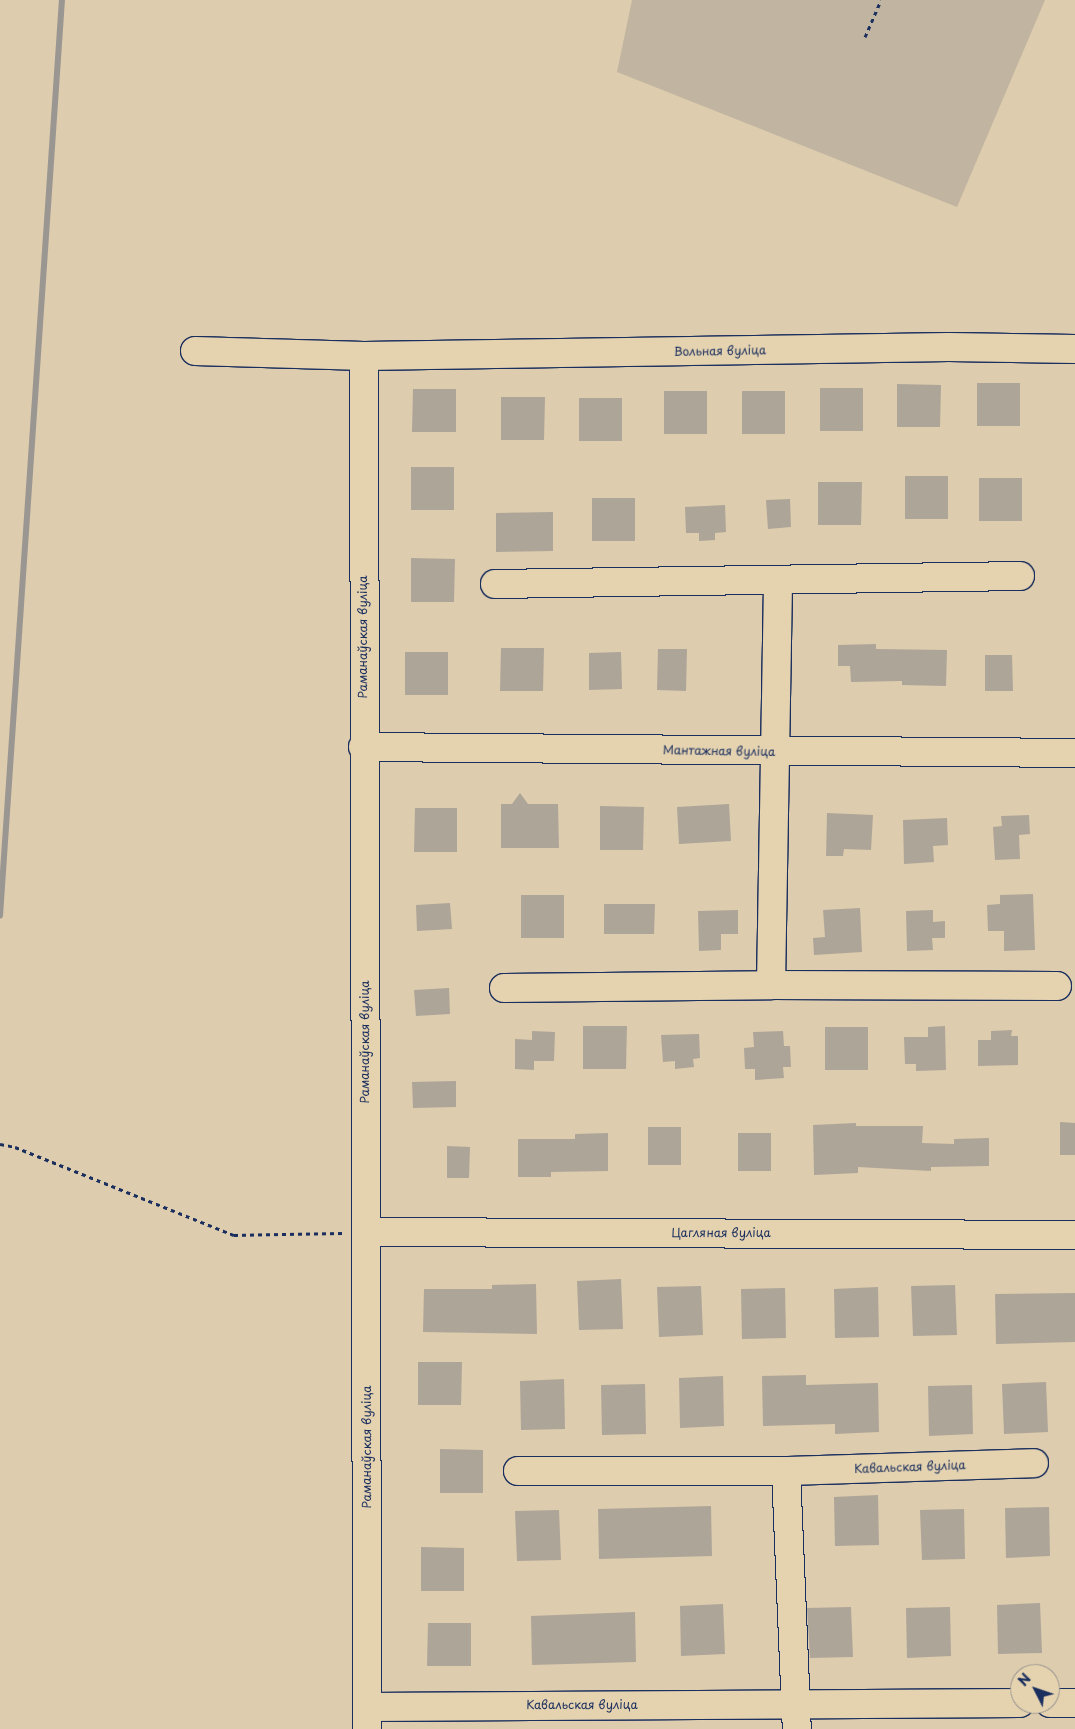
<!DOCTYPE html>
<html>
<head>
<meta charset="utf-8">
<style>
  body { margin:0 }
  #map { position:relative; width:1075px; height:1729px; overflow:hidden; background:#ddccad; font-family:"Playpen Sans",sans-serif }
  div>[style] { position:absolute }
  .green>* { inset:0; background:#c1b5a1 }
  .stream>* { height:5.5px; margin:-2.75px; padding:0 2.75px; transform-origin:2.75px; border-radius:2.75px; background:#9a9692 }
  .building>* { inset:0; background:#aea599 }
  .path>* { height:3px; margin-top:-1.5px; transform-origin:0; background:repeating-linear-gradient(90deg,#1b2f5e 0 4px,transparent 0 8px) }
  .roads { filter:drop-shadow(1px 0 #1b2f5e) drop-shadow(-1px 0 #1b2f5e) drop-shadow(0 1px #1b2f5e) drop-shadow(0 -1px #1b2f5e) }
  .minor>* { height:28px; margin:-14px; padding:0 14px; transform-origin:14px; border-radius:14px; background:#e5d3b0 }
  span { translate:-50% -50%; white-space:nowrap; text-align:center; line-height:1.15; -webkit-text-stroke:4px #e5d3b0; paint-order:stroke }
  .street-label { font-size:12px; color:#1b2f5e }
  .north { position:absolute; left:1010px; top:1664px; width:50px; height:50px; box-sizing:border-box; background:#e5d3b0; border:1px solid #94918f; border-radius:50%; rotate:311deg; font-size:14px; font-weight:700; line-height:20px; text-align:center; color:#1b2f5e }
  .north::after { content:''; display:block; margin:auto; width:18px; height:22px; background:#1b2f5e; clip-path:polygon(50% 0,100% 100%,50% 72%,0 100%) }
</style>
</head>
<body>
<div id="map">
  <div class="green">
    <i style="clip-path:polygon(632px 0,1045px 0,957px 207px,617px 72px)"></i>
  </div>
  <div class="stream">
    <i style="left:0;top:916px;width:918px;rotate:-86.13deg"></i>
  </div>
  <div class="building">
    <i style="clip-path:polygon(977px 383px,1020px 383px,1020px 426px,977px 426px)"></i>
    <i style="clip-path:polygon(897px 384px,941px 385px,940px 427px,897px 427px)"></i>
    <i style="clip-path:polygon(820px 388px,863px 388px,863px 431px,820px 431px)"></i>
    <i style="clip-path:polygon(413px 389px,456px 389px,456px 432px,412px 432px)"></i>
    <i style="clip-path:polygon(664px 391px,707px 391px,707px 434px,664px 434px)"></i>
    <i style="clip-path:polygon(742px 391px,785px 391px,785px 434px,742px 434px)"></i>
    <i style="clip-path:polygon(501px 397px,545px 397px,544px 440px,501px 440px)"></i>
    <i style="clip-path:polygon(579px 398px,622px 398px,622px 441px,579px 441px)"></i>
    <i style="clip-path:polygon(411px 467px,454px 467px,454px 510px,411px 510px)"></i>
    <i style="clip-path:polygon(905px 476px,948px 476px,948px 519px,905px 519px)"></i>
    <i style="clip-path:polygon(979px 478px,1022px 478px,1022px 521px,979px 521px)"></i>
    <i style="clip-path:polygon(818px 482px,862px 482px,861px 525px,818px 525px)"></i>
    <i style="clip-path:polygon(592px 498px,635px 498px,635px 541px,592px 541px)"></i>
    <i style="clip-path:polygon(790px 499px,791px 527px,768px 529px,766px 500px)"></i>
    <i style="clip-path:polygon(725px 505px,726px 532px,715px 533px,715px 540px,699px 541px,699px 533px,686px 533px,685px 507px)"></i>
    <i style="clip-path:polygon(553px 512px,553px 551px,496px 552px,496px 513px)"></i>
    <i style="clip-path:polygon(411px 558px,455px 559px,454px 602px,411px 602px)"></i>
    <i style="clip-path:polygon(876px 644px,876px 649px,947px 650px,946px 686px,902px 685px,902px 681px,851px 682px,850px 666px,838px 666px,838px 645px)"></i>
    <i style="clip-path:polygon(501px 648px,544px 648px,543px 691px,500px 691px)"></i>
    <i style="clip-path:polygon(658px 649px,687px 649px,686px 691px,657px 690px)"></i>
    <i style="clip-path:polygon(405px 652px,448px 652px,448px 695px,405px 695px)"></i>
    <i style="clip-path:polygon(621px 652px,622px 689px,589px 690px,589px 653px)"></i>
    <i style="clip-path:polygon(985px 655px,1012px 655px,1013px 691px,985px 691px)"></i>
    <i style="clip-path:polygon(520px 793px,528px 804px,558px 804px,559px 848px,501px 848px,501px 804px,512px 804px)"></i>
    <i style="clip-path:polygon(729px 804px,731px 841px,679px 844px,677px 807px)"></i>
    <i style="clip-path:polygon(600px 806px,644px 807px,643px 850px,600px 850px)"></i>
    <i style="clip-path:polygon(415px 808px,457px 808px,457px 852px,414px 852px)"></i>
    <i style="clip-path:polygon(827px 813px,873px 815px,871px 850px,844px 849px,843px 856px,826px 856px)"></i>
    <i style="clip-path:polygon(1029px 815px,1030px 834px,1019px 835px,1020px 859px,995px 860px,993px 827px,1002px 826px,1001px 816px)"></i>
    <i style="clip-path:polygon(947px 818px,948px 845px,933px 846px,934px 862px,904px 864px,903px 820px)"></i>
    <i style="clip-path:polygon(1033px 894px,1035px 950px,1004px 951px,1004px 931px,988px 931px,987px 905px,1000px 904px,1000px 895px)"></i>
    <i style="clip-path:polygon(521px 895px,564px 895px,564px 938px,521px 938px)"></i>
    <i style="clip-path:polygon(450px 903px,452px 929px,417px 931px,416px 905px)"></i>
    <i style="clip-path:polygon(604px 904px,655px 904px,654px 934px,604px 934px)"></i>
    <i style="clip-path:polygon(860px 908px,862px 952px,814px 955px,813px 938px,825px 937px,823px 910px)"></i>
    <i style="clip-path:polygon(738px 910px,738px 934px,721px 934px,721px 950px,699px 951px,698px 911px)"></i>
    <i style="clip-path:polygon(933px 910px,933px 922px,945px 921px,945px 938px,932px 938px,933px 950px,907px 951px,906px 911px)"></i>
    <i style="clip-path:polygon(449px 988px,450px 1014px,416px 1016px,414px 990px)"></i>
    <i style="clip-path:polygon(583px 1026px,627px 1026px,626px 1069px,583px 1069px)"></i>
    <i style="clip-path:polygon(945px 1026px,946px 1070px,916px 1071px,916px 1064px,905px 1064px,904px 1037px,928px 1037px,928px 1027px)"></i>
    <i style="clip-path:polygon(825px 1027px,868px 1027px,868px 1070px,825px 1070px)"></i>
    <i style="clip-path:polygon(1012px 1030px,1011px 1036px,1018px 1036px,1018px 1065px,978px 1066px,978px 1040px,991px 1040px,991px 1031px)"></i>
    <i style="clip-path:polygon(532px 1031px,555px 1032px,554px 1061px,534px 1061px,534px 1070px,515px 1069px,515px 1039px,532px 1040px)"></i>
    <i style="clip-path:polygon(783px 1031px,784px 1046px,790px 1046px,791px 1067px,783px 1067px,784px 1078px,755px 1080px,755px 1069px,745px 1069px,744px 1048px,754px 1047px,753px 1032px)"></i>
    <i style="clip-path:polygon(699px 1034px,700px 1058px,693px 1059px,694px 1067px,675px 1069px,675px 1061px,663px 1062px,661px 1035px)"></i>
    <i style="clip-path:polygon(456px 1081px,456px 1107px,413px 1108px,412px 1082px)"></i>
    <i style="clip-path:polygon(1060px 1122px,1075px 1123px,1075px 1155px,1060px 1155px)"></i>
    <i style="clip-path:polygon(856px 1123px,856px 1126px,923px 1126px,922px 1143px,954px 1144px,954px 1139px,989px 1138px,989px 1166px,931px 1167px,931px 1171px,858px 1167px,858px 1173px,814px 1175px,813px 1125px)"></i>
    <i style="clip-path:polygon(648px 1127px,681px 1127px,681px 1165px,648px 1165px)"></i>
    <i style="clip-path:polygon(608px 1133px,608px 1171px,551px 1172px,551px 1177px,518px 1177px,518px 1139px,575px 1139px,575px 1134px)"></i>
    <i style="clip-path:polygon(738px 1133px,771px 1133px,771px 1171px,738px 1171px)"></i>
    <i style="clip-path:polygon(447px 1146px,470px 1147px,469px 1178px,447px 1178px)"></i>
    <i style="clip-path:polygon(621px 1279px,623px 1329px,579px 1330px,577px 1281px)"></i>
    <i style="clip-path:polygon(536px 1284px,537px 1334px,423px 1332px,424px 1289px,492px 1289px,492px 1285px)"></i>
    <i style="clip-path:polygon(955px 1285px,957px 1335px,913px 1336px,911px 1286px)"></i>
    <i style="clip-path:polygon(701px 1286px,703px 1335px,659px 1337px,657px 1287px)"></i>
    <i style="clip-path:polygon(878px 1287px,879px 1337px,835px 1338px,834px 1289px)"></i>
    <i style="clip-path:polygon(785px 1288px,786px 1338px,742px 1339px,741px 1289px)"></i>
    <i style="clip-path:polygon(1075px 1293px,1075px 1342px,996px 1344px,995px 1294px)"></i>
    <i style="clip-path:polygon(418px 1362px,462px 1362px,461px 1405px,418px 1405px)"></i>
    <i style="clip-path:polygon(806px 1375px,806px 1385px,878px 1383px,879px 1432px,835px 1434px,835px 1424px,763px 1426px,762px 1376px)"></i>
    <i style="clip-path:polygon(723px 1376px,724px 1426px,680px 1428px,679px 1378px)"></i>
    <i style="clip-path:polygon(564px 1379px,565px 1429px,521px 1430px,520px 1381px)"></i>
    <i style="clip-path:polygon(1046px 1382px,1048px 1432px,1004px 1434px,1002px 1384px)"></i>
    <i style="clip-path:polygon(645px 1384px,646px 1434px,602px 1435px,601px 1385px)"></i>
    <i style="clip-path:polygon(972px 1385px,973px 1434px,929px 1436px,928px 1386px)"></i>
    <i style="clip-path:polygon(440px 1449px,483px 1450px,483px 1493px,440px 1493px)"></i>
    <i style="clip-path:polygon(878px 1495px,879px 1545px,835px 1546px,834px 1497px)"></i>
    <i style="clip-path:polygon(711px 1506px,712px 1556px,599px 1559px,598px 1509px)"></i>
    <i style="clip-path:polygon(1049px 1507px,1050px 1556px,1006px 1558px,1005px 1508px)"></i>
    <i style="clip-path:polygon(964px 1509px,965px 1559px,922px 1560px,920px 1510px)"></i>
    <i style="clip-path:polygon(559px 1510px,561px 1560px,517px 1561px,515px 1511px)"></i>
    <i style="clip-path:polygon(421px 1547px,464px 1548px,464px 1591px,421px 1591px)"></i>
    <i style="clip-path:polygon(1040px 1603px,1042px 1653px,998px 1654px,997px 1605px)"></i>
    <i style="clip-path:polygon(723px 1604px,725px 1654px,681px 1656px,680px 1606px)"></i>
    <i style="clip-path:polygon(851px 1607px,853px 1657px,810px 1658px,807px 1608px)"></i>
    <i style="clip-path:polygon(950px 1607px,951px 1656px,907px 1658px,906px 1608px)"></i>
    <i style="clip-path:polygon(635px 1612px,636px 1662px,532px 1665px,531px 1616px)"></i>
    <i style="clip-path:polygon(428px 1623px,471px 1623px,471px 1666px,427px 1666px)"></i>
  </div>
  <div class="path">
    <i style="left:865px;top:37px;width:40px;rotate:-66.6deg"></i>
    <i style="left:0;top:1144px;width:15px;rotate:11deg"></i>
    <i style="left:15px;top:1147px;width:236px;rotate:21.9deg"></i>
    <i style="left:234px;top:1235px;width:109px;rotate:-1.1deg"></i>
  </div>
  <div class="roads">
    <div class="minor">
      <i style="left:195px;top:351px;width:169px;rotate:1.7deg"></i>
      <i style="left:364px;top:356px;width:585px;rotate:-0.88deg"></i>
      <i style="left:949px;top:347px;width:126px;rotate:0.9deg"></i>
      <i style="left:364px;top:356px;width:1373px;rotate:89.87deg"></i>
      <i style="left:495px;top:584px;width:525px;rotate:-0.87deg"></i>
      <i style="left:363px;top:747px;width:712px;rotate:0.48deg"></i>
      <i style="left:771px;top:985px;width:286px;rotate:0.2deg"></i>
      <i style="left:504px;top:988px;width:267px;rotate:-0.6deg"></i>
      <i style="left:771px;top:985px;width:403px;rotate:-89deg"></i>
      <i style="left:366px;top:1232px;width:709px;rotate:0.24deg"></i>
      <i style="left:518px;top:1471px;width:268px"></i>
      <i style="left:786px;top:1471px;width:258px;rotate:87.6deg"></i>
      <i style="left:786px;top:1471px;width:248px;rotate:-1.8deg"></i>
      <i style="left:1050px;top:1703px;width:25px"></i>
      <i style="left:367px;top:1707px;width:653px;rotate:-0.35deg"></i>
    </div>
  </div>
  <div class="street-label">
    <span style="left:720px;top:351px;rotate:-1deg">Вольная вуліца</span>
    <span style="left:363px;top:637px;rotate:-90deg">Раманаўская вуліца</span>
    <span style="left:719px;top:751px;rotate:1deg">Мантажная вуліца</span>
    <span style="left:365px;top:1042px;rotate:-90deg">Раманаўская вуліца</span>
    <span style="left:721px;top:1233px">Цагляная вуліца</span>
    <span style="left:367px;top:1447px;rotate:-90deg">Раманаўская вуліца</span>
    <span style="left:910px;top:1467px;rotate:-2deg">Кавальская вуліца</span>
    <span style="left:582px;top:1705px">Кавальская вуліца</span>
  </div>
  <div class="north">N</div>
</div>
</body>
</html>
